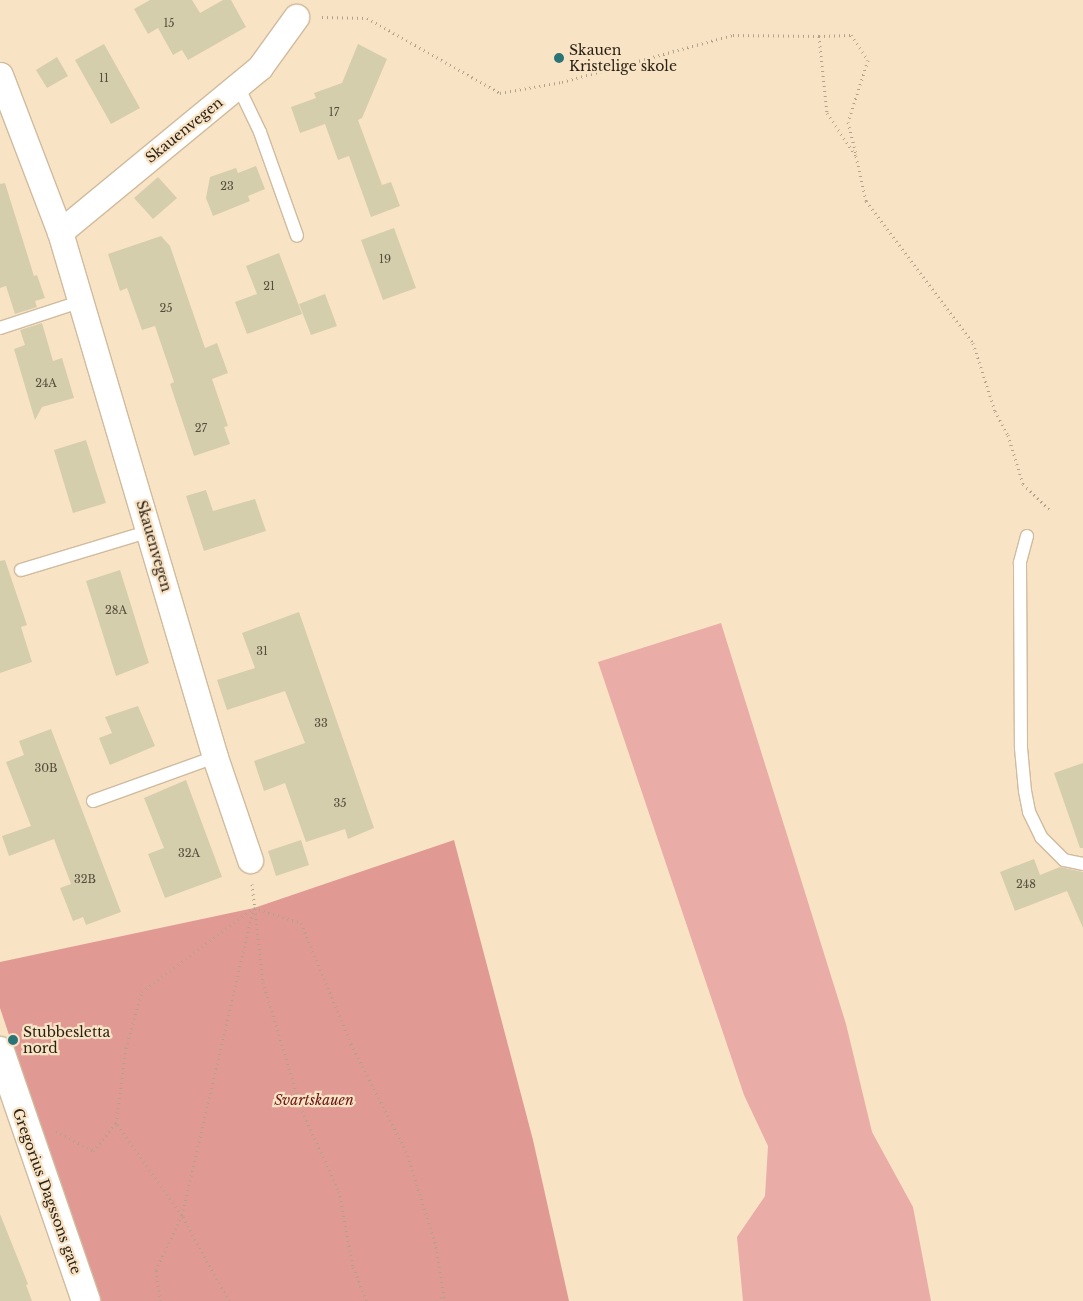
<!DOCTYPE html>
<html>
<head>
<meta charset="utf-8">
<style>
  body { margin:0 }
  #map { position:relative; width:1083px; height:1301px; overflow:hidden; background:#f9e3c5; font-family:"Libre Baskerville",serif }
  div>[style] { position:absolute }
  .green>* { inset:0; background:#eaaca7 }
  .forest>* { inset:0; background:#e19993 }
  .building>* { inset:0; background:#d4ceac }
  .path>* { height:3px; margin-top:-1.5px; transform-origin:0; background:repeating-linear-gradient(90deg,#b3a28a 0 1px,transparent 0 5px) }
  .roads { filter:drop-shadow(1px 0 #d0bb9e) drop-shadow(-1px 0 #d0bb9e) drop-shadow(0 1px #d0bb9e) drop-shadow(0 -1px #d0bb9e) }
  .service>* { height:12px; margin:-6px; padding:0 6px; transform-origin:6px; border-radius:6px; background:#fff }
  .minor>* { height:25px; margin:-12.5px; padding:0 12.5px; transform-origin:12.5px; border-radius:12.5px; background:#fff }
  .tertiary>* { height:28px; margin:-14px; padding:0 14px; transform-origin:14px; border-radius:14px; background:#fff }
  .dots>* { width:14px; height:14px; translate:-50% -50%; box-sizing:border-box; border:2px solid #f9e3c5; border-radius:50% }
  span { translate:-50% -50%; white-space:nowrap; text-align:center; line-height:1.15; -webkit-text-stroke:4.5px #f9e3c5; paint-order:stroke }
  .number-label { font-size:11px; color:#544c3c }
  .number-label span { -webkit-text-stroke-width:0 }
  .poi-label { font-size:14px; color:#292116 }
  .left { translate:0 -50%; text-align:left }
  .street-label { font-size:14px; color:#292116 }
  .park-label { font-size:14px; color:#6a1517; font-style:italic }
</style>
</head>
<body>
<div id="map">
  <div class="green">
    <i style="clip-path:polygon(721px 623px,846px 1024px,872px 1132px,913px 1207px,931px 1301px,743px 1301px,737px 1237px,765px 1196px,768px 1146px,744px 1095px,598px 662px)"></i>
  </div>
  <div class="forest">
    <i style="clip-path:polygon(454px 840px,533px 1140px,569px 1301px,98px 1301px,0 1008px,0 962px,254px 908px)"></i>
  </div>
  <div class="building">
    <i style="clip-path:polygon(150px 0,192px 0,200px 13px,223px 0,231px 0,246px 27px,188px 60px,182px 50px,173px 55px,158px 28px,148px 34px,134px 9px)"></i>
    <i style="clip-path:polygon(104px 44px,140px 108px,111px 124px,75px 60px)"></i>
    <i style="clip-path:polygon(358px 44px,387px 59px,362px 118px,358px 120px,382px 185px,391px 182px,400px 206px,371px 217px,349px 156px,338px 160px,325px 124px,300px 133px,291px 107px,316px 98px,314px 93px,342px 83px)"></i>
    <i style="clip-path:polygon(57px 57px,68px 76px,47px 88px,36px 70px)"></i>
    <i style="clip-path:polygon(256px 166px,265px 189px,248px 196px,250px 201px,213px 216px,206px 198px,210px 177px,236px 168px,238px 173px)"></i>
    <i style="clip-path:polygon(158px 177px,177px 198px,153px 219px,134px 198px)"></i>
    <i style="clip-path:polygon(5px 183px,34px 276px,37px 275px,45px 298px,35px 301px,37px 307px,15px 314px,6px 286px,0 288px,0 184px)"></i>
    <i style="clip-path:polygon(394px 228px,416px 288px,383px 300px,361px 240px)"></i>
    <i style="clip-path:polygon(161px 236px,170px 246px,205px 348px,217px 343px,228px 373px,212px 379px,228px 426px,224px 427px,230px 444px,194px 456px,170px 384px,174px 382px,155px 326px,142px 330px,127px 288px,120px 291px,108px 254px)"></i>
    <i style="clip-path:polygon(279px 253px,302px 314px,247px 334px,235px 302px,257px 294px,246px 266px)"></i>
    <i style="clip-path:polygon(325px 294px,337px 326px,311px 335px,299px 304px)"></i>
    <i style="clip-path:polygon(42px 323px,53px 361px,62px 358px,74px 398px,42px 407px,35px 420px,14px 349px,25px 345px,20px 330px)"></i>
    <i style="clip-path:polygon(86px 440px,106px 503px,73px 513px,54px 450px)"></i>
    <i style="clip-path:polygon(206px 490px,213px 511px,255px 499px,266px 531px,204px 551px,186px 496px)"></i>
    <i style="clip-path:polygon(5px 560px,27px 625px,21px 627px,32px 662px,0 673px,0 561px)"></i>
    <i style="clip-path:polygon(120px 570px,149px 663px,116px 676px,86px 581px)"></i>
    <i style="clip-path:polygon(299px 612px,374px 828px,348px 839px,345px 829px,306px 842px,285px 783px,264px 791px,254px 761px,305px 743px,285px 691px,227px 710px,217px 680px,255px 668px,242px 633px)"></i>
    <i style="clip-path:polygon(138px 706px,155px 746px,110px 765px,99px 738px,112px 733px,105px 717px)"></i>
    <i style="clip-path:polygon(51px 729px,121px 912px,86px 925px,83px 917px,73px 921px,60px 888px,71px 884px,54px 839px,9px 856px,2px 836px,31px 826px,6px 762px,24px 755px,19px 741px)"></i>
    <i style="clip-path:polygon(1083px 763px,1083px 848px,1080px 848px,1054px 773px)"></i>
    <i style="clip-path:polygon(186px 780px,222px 877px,165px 898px,148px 854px,164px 848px,144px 798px)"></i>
    <i style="clip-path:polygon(301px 840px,309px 865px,276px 876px,268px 851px)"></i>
    <i style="clip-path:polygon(1034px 859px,1040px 875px,1060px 867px,1083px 872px,1083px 928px,1067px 891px,1015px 911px,1000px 872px)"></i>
    <i style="clip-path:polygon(0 1214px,28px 1284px,26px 1285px,32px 1301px,0 1301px)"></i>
  </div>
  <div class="path">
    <i style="left:322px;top:17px;width:45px;rotate:1.3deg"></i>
    <i style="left:367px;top:18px;width:153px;rotate:29.4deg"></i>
    <i style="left:500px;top:93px;width:63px;rotate:-10.1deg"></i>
    <i style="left:562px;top:82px;width:177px;rotate:-15.4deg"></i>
    <i style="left:733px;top:35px;width:86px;rotate:0.7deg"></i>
    <i style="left:819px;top:36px;width:77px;rotate:84.1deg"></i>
    <i style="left:827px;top:113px;width:52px;rotate:56deg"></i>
    <i style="left:856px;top:156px;width:46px;rotate:77.5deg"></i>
    <i style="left:866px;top:201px;width:178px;rotate:53deg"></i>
    <i style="left:973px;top:343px;width:71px;rotate:72.1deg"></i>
    <i style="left:995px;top:411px;width:27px;rotate:62deg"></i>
    <i style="left:1008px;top:435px;width:51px;rotate:73deg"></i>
    <i style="left:1023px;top:484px;width:36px;rotate:44deg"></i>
    <i style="left:819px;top:36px;width:32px;rotate:-2deg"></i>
    <i style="left:851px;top:35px;width:30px;rotate:56deg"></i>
    <i style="left:868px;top:60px;width:65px;rotate:107.9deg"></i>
    <i style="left:848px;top:122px;width:32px;rotate:76deg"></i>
    <i style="left:252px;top:884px;width:99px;rotate:83.6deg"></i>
    <i style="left:263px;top:982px;width:135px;rotate:73.2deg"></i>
    <i style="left:302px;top:1111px;width:88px;rotate:65.2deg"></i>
    <i style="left:339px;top:1191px;width:77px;rotate:79.6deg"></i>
    <i style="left:353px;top:1267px;width:37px;rotate:68deg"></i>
    <i style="left:254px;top:908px;width:49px;rotate:17.7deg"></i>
    <i style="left:301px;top:923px;width:131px;rotate:67.5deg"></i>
    <i style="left:351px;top:1044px;width:120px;rotate:62.8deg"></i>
    <i style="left:406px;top:1151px;width:96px;rotate:72.3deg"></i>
    <i style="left:435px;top:1242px;width:60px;rotate:80.4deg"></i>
    <i style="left:56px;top:1131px;width:42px;rotate:28.4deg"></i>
    <i style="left:93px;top:1151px;width:36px;rotate:-51deg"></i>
    <i style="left:160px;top:1301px;width:31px;rotate:-97deg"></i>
    <i style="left:156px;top:1270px;width:61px;rotate:-64.7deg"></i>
    <i style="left:182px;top:1215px;width:312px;rotate:-76.9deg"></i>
    <i style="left:229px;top:1301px;width:98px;rotate:-118.7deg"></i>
    <i style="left:182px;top:1215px;width:113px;rotate:-125.7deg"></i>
    <i style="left:116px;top:1123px;width:76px;rotate:-82.4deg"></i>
    <i style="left:126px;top:1048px;width:58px;rotate:-74.1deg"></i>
    <i style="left:142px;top:992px;width:140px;rotate:-36.9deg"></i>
    <i style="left:437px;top:1301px;width:7px;rotate:-45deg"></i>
  </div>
  <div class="roads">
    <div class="service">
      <i style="left:238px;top:86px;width:51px;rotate:64.4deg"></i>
      <i style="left:260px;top:132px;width:110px;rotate:70.4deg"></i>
      <i style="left:0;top:328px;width:83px;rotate:-18.2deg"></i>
      <i style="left:1027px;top:536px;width:28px;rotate:105deg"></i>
      <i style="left:1020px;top:563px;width:185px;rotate:89.7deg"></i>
      <i style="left:1021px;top:748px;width:43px;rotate:84.7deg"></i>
      <i style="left:1025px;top:791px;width:21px;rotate:79deg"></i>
      <i style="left:1029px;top:812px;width:28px;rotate:64deg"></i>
      <i style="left:1041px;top:837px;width:33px;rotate:45deg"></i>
      <i style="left:1064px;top:860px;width:19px;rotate:12deg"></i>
      <i style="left:21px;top:570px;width:135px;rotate:-16.8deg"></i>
      <i style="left:93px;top:801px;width:130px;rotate:-19.8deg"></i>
    </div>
    <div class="minor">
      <i style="left:0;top:75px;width:168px;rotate:69.1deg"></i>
      <i style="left:60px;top:232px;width:547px;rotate:73.55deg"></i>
      <i style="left:215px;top:757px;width:109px;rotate:71.2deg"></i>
      <i style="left:60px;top:232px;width:259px;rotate:-39.5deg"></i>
      <i style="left:260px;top:67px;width:62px;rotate:-54.2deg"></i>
    </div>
    <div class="tertiary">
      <i style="left:0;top:1051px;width:264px;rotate:71deg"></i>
    </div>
  </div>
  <div class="dots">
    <i style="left:559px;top:58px;background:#2a7478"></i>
    <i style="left:13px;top:1040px;background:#2a7478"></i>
  </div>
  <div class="number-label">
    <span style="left:169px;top:23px">15</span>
    <span style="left:104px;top:78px">11</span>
    <span style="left:334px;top:112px">17</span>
    <span style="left:227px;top:186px">23</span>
    <span style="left:385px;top:259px">19</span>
    <span style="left:269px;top:286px">21</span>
    <span style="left:166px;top:308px">25</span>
    <span style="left:46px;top:383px">24A</span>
    <span style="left:201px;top:428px">27</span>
    <span style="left:116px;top:610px">28A</span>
    <span style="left:262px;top:651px">31</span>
    <span style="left:321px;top:723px">33</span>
    <span style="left:46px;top:768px">30B</span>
    <span style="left:340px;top:803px">35</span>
    <span style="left:189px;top:853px">32A</span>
    <span style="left:85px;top:879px">32B</span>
    <span style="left:1026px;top:884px">248</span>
  </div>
  <div class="poi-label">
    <span class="left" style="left:569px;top:58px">Skauen<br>Kristelige skole</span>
    <span class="left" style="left:23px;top:1040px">Stubbesletta<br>nord</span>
  </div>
  <div class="street-label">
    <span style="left:184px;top:130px;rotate:-39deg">Skauenvegen</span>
    <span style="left:154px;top:546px;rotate:74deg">Skauenvegen</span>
    <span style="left:47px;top:1191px;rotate:70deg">Gregorius Dagssons gate</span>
  </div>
  <div class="park-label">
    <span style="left:314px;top:1100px">Svartskauen</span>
  </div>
</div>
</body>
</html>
